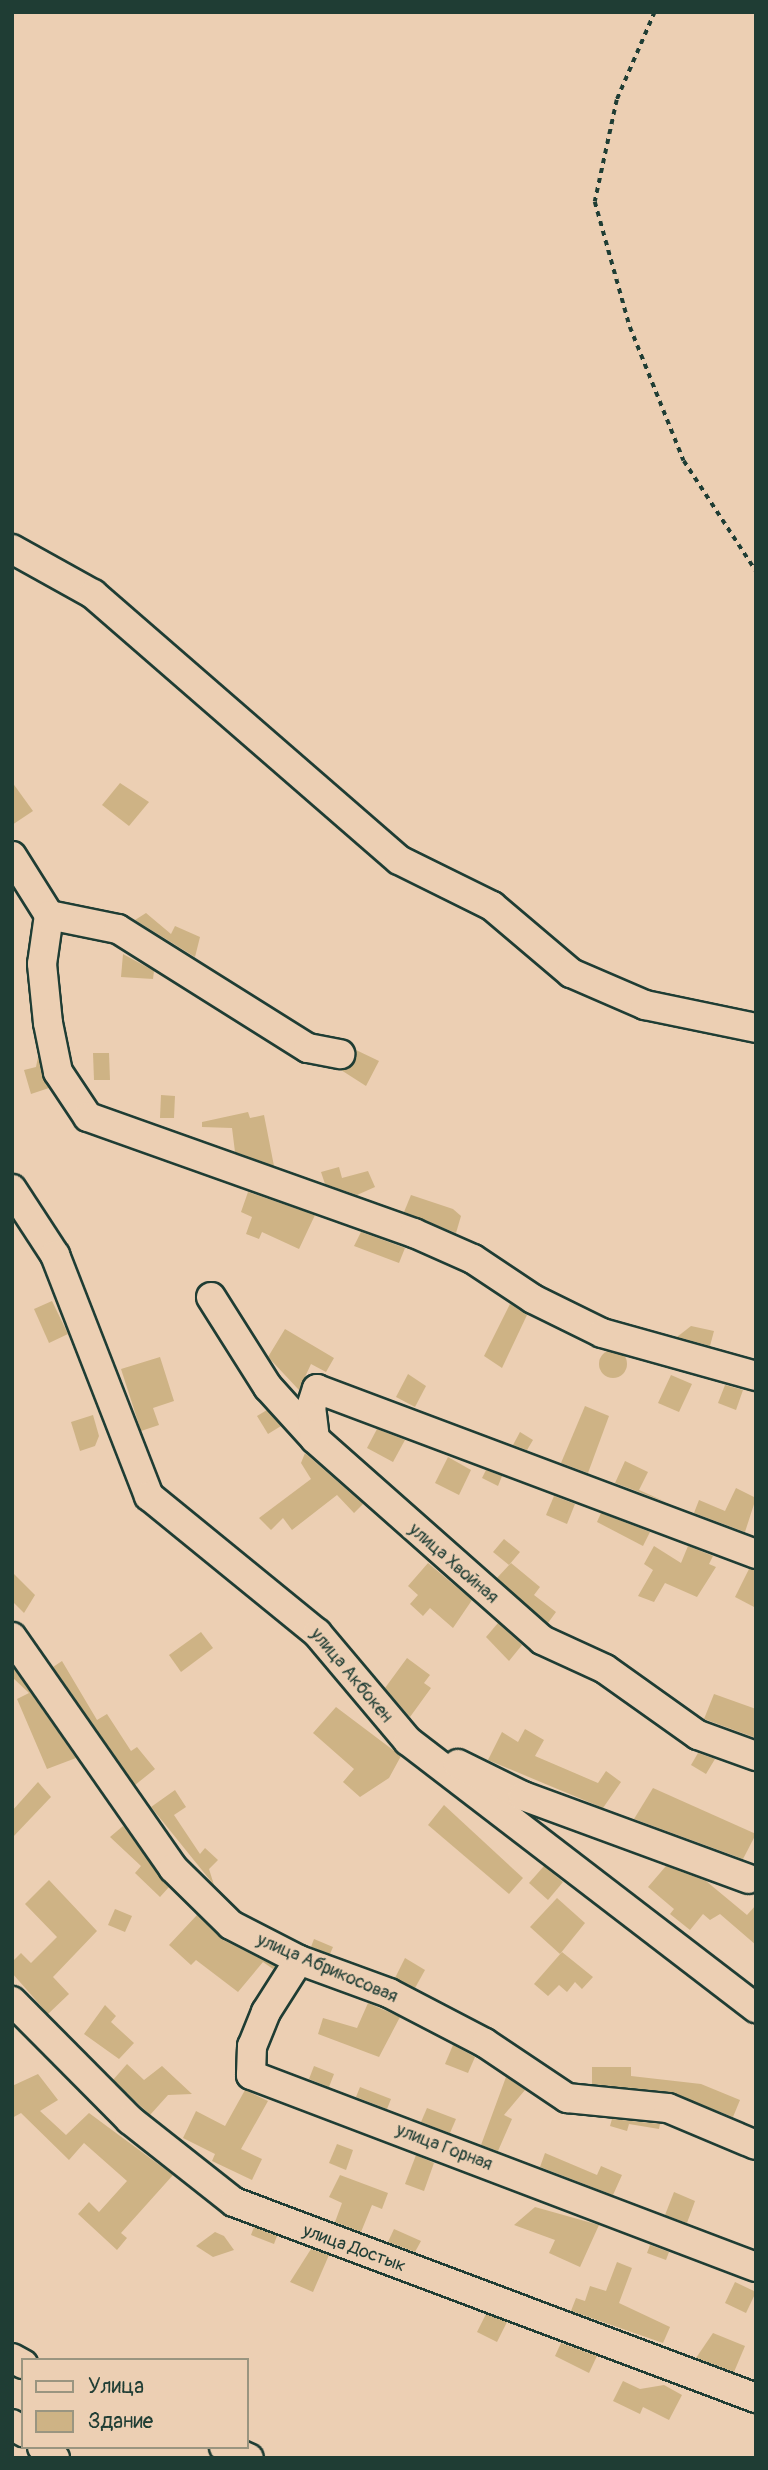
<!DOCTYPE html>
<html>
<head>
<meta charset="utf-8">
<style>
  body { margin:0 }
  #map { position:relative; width:768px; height:2470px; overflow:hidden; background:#eccfb3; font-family:Pangolin,sans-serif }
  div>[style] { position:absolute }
  .building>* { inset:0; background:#ceb385 }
  .round { border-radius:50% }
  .path>* { height:3.5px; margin-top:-1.75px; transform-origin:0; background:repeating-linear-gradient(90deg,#1f3d34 0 5px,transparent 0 10px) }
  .roads { filter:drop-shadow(2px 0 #1f3d34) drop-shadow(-2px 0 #1f3d34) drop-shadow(0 2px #1f3d34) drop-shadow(0 -2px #1f3d34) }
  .minor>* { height:28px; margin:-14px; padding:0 14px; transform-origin:14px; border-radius:14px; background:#eccfb3 }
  span { translate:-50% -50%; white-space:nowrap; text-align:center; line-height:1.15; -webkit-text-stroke:6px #eccfb3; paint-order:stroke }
  .street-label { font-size:18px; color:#1f3d34 }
  .frame { position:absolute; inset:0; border:14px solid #1f3d34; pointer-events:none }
  .legend { position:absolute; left:21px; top:2358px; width:228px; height:91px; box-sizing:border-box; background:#eccfb3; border:2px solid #9a9580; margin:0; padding:9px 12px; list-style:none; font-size:21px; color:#1f3d34 }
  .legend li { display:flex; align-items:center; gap:14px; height:35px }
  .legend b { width:35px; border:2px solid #9a9580 }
</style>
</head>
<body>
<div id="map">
  <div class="building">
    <i style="clip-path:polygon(12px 782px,33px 811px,12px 825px)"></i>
    <i style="clip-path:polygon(120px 783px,149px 802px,129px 826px,102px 805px)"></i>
    <i style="clip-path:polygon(146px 913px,171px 934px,175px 926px,200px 937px,195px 957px,135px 920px)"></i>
    <i style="clip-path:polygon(123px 954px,154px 971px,153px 979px,121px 977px)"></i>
    <i style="clip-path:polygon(356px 1050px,379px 1061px,366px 1086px,341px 1070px,353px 1064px)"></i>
    <i style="clip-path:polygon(93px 1053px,109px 1053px,110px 1080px,94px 1080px)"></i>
    <i style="clip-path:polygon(38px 1057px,49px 1088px,31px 1094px,24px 1070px,36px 1067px)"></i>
    <i style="clip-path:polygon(161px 1095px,175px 1096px,174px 1118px,160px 1118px)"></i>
    <i style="clip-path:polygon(248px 1112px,250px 1118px,264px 1115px,274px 1166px,235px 1152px,232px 1128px,202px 1127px,202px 1122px)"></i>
    <i style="clip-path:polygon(339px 1167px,342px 1178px,368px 1171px,375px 1187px,357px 1195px,325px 1184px,321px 1172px)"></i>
    <i style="clip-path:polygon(248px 1192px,315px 1215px,299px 1249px,262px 1232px,259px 1239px,246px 1234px,252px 1217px,241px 1212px)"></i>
    <i style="clip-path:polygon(411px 1195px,453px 1209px,461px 1216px,456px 1233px,404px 1212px)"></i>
    <i style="clip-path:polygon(361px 1232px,405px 1248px,399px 1263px,354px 1246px)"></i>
    <i style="clip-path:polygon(52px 1301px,68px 1334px,49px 1343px,34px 1309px)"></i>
    <i style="clip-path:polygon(510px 1304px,527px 1315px,502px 1368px,484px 1356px)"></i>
    <i style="clip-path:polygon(691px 1326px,714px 1331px,710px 1346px,677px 1337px)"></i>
    <i style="clip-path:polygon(285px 1329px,334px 1358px,326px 1372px,311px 1364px,299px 1390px,268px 1357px)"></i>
    <i class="round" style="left:599px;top:1350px;width:28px;height:28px"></i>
    <i style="clip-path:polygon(160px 1357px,174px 1401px,153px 1408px,159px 1425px,141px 1431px,121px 1369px)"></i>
    <i style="clip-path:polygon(408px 1374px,426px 1386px,415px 1407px,396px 1397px)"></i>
    <i style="clip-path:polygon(671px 1375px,692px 1384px,679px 1412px,658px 1403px)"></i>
    <i style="clip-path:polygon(725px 1385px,743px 1390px,736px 1410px,718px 1403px)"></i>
    <i style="clip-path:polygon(585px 1406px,609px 1416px,588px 1473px,561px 1463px)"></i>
    <i style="clip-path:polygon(267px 1410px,281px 1426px,268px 1434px,257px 1416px)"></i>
    <i style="clip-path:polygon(93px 1415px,99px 1436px,95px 1446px,80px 1451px,71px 1422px)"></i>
    <i style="clip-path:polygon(377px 1429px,405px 1440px,393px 1462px,367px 1448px)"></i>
    <i style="clip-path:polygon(520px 1432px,533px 1440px,527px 1450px,513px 1445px)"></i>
    <i style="clip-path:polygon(305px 1453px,363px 1504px,354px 1513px,337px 1495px,292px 1530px,283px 1518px,271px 1530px,259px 1518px,311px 1479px,301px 1463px)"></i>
    <i style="clip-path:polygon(448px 1457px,471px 1470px,459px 1495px,435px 1483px)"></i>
    <i style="clip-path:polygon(625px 1461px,648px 1472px,639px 1490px,666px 1502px,615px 1483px)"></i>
    <i style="clip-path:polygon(486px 1470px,502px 1476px,498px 1486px,482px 1478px)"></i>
    <i style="clip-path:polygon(736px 1488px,756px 1498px,745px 1532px,694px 1513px,699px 1500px,725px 1511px)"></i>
    <i style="clip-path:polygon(554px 1496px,575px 1504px,567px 1524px,546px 1515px)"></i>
    <i style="clip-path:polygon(601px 1513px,650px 1532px,643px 1546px,597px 1522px)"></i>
    <i style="clip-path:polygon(504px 1539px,520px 1552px,509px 1565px,493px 1552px)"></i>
    <i style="clip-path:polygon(654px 1546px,681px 1563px,688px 1546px,713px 1556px,709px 1564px,716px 1567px,697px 1597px,665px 1583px,654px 1602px,638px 1596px,653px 1570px,644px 1564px)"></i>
    <i style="clip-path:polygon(428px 1563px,472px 1600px,453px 1628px,430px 1608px,423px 1616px,410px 1604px,418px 1595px,408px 1586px)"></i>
    <i style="clip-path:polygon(511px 1563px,540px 1587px,534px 1595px,556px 1612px,548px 1623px,497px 1578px)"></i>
    <i style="clip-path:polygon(749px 1569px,756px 1570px,756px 1608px,735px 1597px)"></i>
    <i style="clip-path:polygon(12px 1572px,35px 1595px,24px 1613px,12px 1601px)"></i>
    <i style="clip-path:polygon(498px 1623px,522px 1645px,509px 1661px,486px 1637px)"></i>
    <i style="clip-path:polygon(201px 1632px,213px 1648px,181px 1672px,169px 1655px)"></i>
    <i style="clip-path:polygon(407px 1658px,430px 1675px,424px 1683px,431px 1688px,410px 1717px,385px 1688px)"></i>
    <i style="clip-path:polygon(62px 1661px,97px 1720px,107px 1714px,131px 1751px,137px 1747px,155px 1769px,135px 1785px,53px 1667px)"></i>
    <i style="clip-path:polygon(12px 1666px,76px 1758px,47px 1769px,17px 1699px,29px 1693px,12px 1677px)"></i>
    <i style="clip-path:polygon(714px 1694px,756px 1709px,756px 1738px,704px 1719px)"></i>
    <i style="clip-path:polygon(336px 1707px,401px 1756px,389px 1778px,360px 1797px,343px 1782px,354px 1769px,313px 1733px)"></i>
    <i style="clip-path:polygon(525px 1729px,544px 1740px,535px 1756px,598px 1783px,606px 1771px,621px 1782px,603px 1808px,488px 1760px,502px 1732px,518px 1742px)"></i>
    <i style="clip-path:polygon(698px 1753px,715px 1759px,706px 1774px,691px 1765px)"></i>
    <i style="clip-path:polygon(38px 1782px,51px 1797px,12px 1838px,12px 1811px)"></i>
    <i style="clip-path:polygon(653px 1788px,756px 1834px,743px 1859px,634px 1819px)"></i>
    <i style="clip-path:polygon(175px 1790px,186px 1807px,174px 1815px,200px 1854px,205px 1848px,218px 1860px,209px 1869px,214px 1885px,151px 1807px)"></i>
    <i style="clip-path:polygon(444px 1805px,523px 1878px,509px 1894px,428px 1825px)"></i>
    <i style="clip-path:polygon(123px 1826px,169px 1887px,160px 1897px,135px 1873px,141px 1866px,110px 1837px)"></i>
    <i style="clip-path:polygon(544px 1866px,563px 1882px,548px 1900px,529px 1883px)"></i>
    <i style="clip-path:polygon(666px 1866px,706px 1881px,747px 1915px,756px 1905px,756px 1945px,720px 1914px,710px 1920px,703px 1914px,690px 1930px,670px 1914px,674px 1909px,648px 1887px)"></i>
    <i style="clip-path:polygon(49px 1880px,97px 1931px,53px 1977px,69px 1994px,48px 2014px,12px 1973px,12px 1962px,21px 1953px,31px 1963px,57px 1937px,25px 1904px)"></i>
    <i style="clip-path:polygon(557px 1898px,585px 1923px,560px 1954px,530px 1927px)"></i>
    <i style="clip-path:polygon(115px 1909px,132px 1916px,125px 1932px,108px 1925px)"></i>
    <i style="clip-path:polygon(197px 1915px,223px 1940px,275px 1966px,273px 1969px,263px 1962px,238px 1992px,196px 1960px,191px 1965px,169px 1945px)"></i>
    <i style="clip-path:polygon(314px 1939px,333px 1947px,330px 1954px,311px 1947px)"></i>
    <i style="clip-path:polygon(562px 1952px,593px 1977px,582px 1989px,575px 1982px,567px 1992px,559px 1985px,548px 1996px,534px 1984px)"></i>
    <i style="clip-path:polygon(405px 1958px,425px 1970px,415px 1988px,395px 1978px)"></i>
    <i style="clip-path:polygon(368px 2003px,400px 2017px,379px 2057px,318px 2034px,323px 2018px,357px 2028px)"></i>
    <i style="clip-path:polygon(105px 2005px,116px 2016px,111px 2022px,134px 2043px,119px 2059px,84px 2034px)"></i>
    <i style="clip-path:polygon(453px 2045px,475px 2057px,468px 2073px,445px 2064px)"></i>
    <i style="clip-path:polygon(127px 2064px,144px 2080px,162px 2066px,192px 2094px,168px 2095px,150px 2115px,113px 2080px)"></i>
    <i style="clip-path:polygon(314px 2066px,334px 2074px,329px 2087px,309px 2079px)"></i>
    <i style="clip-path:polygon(592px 2067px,631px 2067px,631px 2076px,701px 2084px,740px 2100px,733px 2117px,670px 2092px,592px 2084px)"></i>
    <i style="clip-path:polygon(38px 2074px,58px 2100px,40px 2111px,66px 2135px,89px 2113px,173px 2175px,121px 2233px,127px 2238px,117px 2250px,78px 2214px,89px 2202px,99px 2212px,127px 2181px,84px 2143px,69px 2160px,21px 2113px,12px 2118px,12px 2086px)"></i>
    <i style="clip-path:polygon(506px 2077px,525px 2090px,504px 2115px,512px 2119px,498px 2151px,481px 2145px)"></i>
    <i style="clip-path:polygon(360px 2087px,391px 2099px,387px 2109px,356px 2097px)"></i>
    <i style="clip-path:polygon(245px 2090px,268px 2101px,241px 2149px,262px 2159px,252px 2180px,212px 2161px,215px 2154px,183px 2138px,196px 2111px,225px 2126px)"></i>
    <i style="clip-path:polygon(427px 2108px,456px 2119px,450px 2133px,421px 2122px)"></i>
    <i style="clip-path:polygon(612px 2119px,660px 2124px,659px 2129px,629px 2124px,627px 2131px,610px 2126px)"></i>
    <i style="clip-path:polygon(337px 2144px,353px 2150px,346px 2170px,329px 2163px)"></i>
    <i style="clip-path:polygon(545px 2153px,597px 2175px,601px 2166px,622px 2175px,613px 2195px,540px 2167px)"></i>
    <i style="clip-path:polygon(416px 2155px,434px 2163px,424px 2191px,405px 2184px)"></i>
    <i style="clip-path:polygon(340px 2175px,388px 2193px,382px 2209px,372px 2205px,361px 2232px,335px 2222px,342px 2203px,329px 2197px)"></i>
    <i style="clip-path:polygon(674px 2192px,695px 2201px,687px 2223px,665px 2215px)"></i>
    <i style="clip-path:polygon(535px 2207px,599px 2225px,580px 2267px,549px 2253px,555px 2240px,514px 2225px)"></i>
    <i style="clip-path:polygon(254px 2227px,277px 2236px,274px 2244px,251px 2235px)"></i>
    <i style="clip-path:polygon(394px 2229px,421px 2241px,415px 2252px,388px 2242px)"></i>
    <i style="clip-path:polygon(215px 2232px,224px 2236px,234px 2250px,213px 2257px,196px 2246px)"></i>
    <i style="clip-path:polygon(650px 2245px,669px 2252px,666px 2260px,647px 2253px)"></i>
    <i style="clip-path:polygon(311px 2249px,329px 2255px,313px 2292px,290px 2282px)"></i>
    <i style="clip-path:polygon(617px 2262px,632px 2268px,619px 2303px,670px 2327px,663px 2343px,571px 2311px,576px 2298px,585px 2301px,590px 2286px,606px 2291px)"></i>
    <i style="clip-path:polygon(735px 2282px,756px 2292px,746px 2313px,725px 2303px)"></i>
    <i style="clip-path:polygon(486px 2314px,507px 2322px,497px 2342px,477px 2332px)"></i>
    <i style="clip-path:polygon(713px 2333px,745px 2346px,734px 2372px,696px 2358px)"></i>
    <i style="clip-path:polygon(561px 2343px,597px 2356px,589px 2373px,555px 2356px)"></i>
    <i style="clip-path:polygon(623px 2381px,640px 2389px,664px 2385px,682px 2395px,669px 2420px,643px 2407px,640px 2414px,613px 2401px)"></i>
  </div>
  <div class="path">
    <i style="left:655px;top:12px;width:96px;rotate:113.4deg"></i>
    <i style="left:617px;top:100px;width:104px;rotate:102.2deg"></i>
    <i style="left:595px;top:202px;width:130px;rotate:74.4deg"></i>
    <i style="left:630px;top:327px;width:144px;rotate:68.1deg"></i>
    <i style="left:684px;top:461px;width:131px;rotate:56.8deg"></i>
  </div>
  <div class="roads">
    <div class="minor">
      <i style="left:12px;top:549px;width:93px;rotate:29.1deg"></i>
      <i style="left:93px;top:594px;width:405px;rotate:41deg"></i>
      <i style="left:399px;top:860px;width:104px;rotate:26.3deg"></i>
      <i style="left:492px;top:906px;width:104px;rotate:40.3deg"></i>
      <i style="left:571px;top:973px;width:81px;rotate:23.4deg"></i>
      <i style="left:645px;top:1005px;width:113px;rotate:11.7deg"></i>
      <i style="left:12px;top:856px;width:70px;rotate:57.9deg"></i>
      <i style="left:49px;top:915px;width:49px;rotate:98.1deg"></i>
      <i style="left:42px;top:964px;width:59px;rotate:84.2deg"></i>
      <i style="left:48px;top:1023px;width:50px;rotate:78.5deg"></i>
      <i style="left:58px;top:1072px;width:54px;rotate:56.3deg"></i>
      <i style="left:88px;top:1117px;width:346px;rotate:19.6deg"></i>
      <i style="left:414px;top:1233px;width:64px;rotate:23.8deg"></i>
      <i style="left:473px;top:1259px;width:72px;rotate:33.7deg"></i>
      <i style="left:533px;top:1299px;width:77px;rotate:26.2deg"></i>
      <i style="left:602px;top:1333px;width:160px;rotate:15.6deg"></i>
      <i style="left:49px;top:915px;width:70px;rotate:11.5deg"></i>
      <i style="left:118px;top:929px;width:224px;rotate:32.1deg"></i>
      <i style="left:308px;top:1048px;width:33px;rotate:11deg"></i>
      <i style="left:12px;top:1189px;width:79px;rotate:56.9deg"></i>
      <i style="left:55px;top:1255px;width:259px;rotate:68.7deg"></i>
      <i style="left:149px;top:1496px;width:217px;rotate:39.2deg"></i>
      <i style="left:317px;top:1633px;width:141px;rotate:49.9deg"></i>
      <i style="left:408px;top:1741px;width:439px;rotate:37.5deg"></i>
      <i style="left:211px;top:1297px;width:107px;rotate:57.7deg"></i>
      <i style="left:268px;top:1387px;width:70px;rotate:47.9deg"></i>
      <i style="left:315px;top:1439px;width:303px;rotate:41.5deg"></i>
      <i style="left:542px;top:1640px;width:69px;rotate:24.7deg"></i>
      <i style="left:605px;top:1669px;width:114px;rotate:35.4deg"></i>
      <i style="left:698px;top:1735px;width:62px;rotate:19.9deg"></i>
      <i style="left:315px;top:1439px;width:32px;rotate:-97deg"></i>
      <i style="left:311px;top:1407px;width:19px;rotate:-72deg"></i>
      <i style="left:317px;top:1389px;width:469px;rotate:20.6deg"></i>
      <i style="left:12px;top:1637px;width:282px;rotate:55.1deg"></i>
      <i style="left:173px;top:1868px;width:81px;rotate:44.5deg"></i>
      <i style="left:231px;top:1925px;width:76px;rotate:27.2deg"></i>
      <i style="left:299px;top:1960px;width:96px;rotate:20.1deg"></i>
      <i style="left:389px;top:1993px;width:108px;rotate:27.5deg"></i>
      <i style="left:485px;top:2043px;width:99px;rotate:33.9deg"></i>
      <i style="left:567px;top:2098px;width:101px;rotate:5.7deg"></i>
      <i style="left:668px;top:2108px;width:95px;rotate:22.8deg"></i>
      <i style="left:458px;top:1764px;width:72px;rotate:26.2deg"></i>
      <i style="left:523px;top:1796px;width:240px;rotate:20.2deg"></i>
      <i style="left:299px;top:1960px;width:62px;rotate:122.4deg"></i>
      <i style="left:266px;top:2012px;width:37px;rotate:112deg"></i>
      <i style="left:252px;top:2046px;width:29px;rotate:92deg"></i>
      <i style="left:251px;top:2075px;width:540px;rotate:20.82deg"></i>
      <i style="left:12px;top:2001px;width:168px;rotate:45.2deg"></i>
      <i style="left:130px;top:2120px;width:132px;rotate:38.3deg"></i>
      <i style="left:234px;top:2202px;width:558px;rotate:20.58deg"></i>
      <i style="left:12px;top:2358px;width:13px;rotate:29deg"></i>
      <i style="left:12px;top:2424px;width:14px;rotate:36deg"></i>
      <i style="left:42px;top:2447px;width:17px;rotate:40deg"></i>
      <i style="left:224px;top:2447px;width:27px;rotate:24deg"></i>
    </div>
  </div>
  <div class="street-label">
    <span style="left:453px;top:1564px;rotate:41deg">улица Хвойная</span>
    <span style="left:351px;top:1676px;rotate:50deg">улица Акбокен</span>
    <span style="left:327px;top:1969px;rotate:23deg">улица Абрикосовая</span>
    <span style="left:444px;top:2148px;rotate:21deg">улица Горная</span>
    <span style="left:354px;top:2249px;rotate:20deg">улица Достык</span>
  </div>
  <div class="frame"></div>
  <ul class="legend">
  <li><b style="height:9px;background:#eccfb3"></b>Улица</li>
  <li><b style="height:19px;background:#ceb385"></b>Здание</li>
  </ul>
</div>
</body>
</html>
